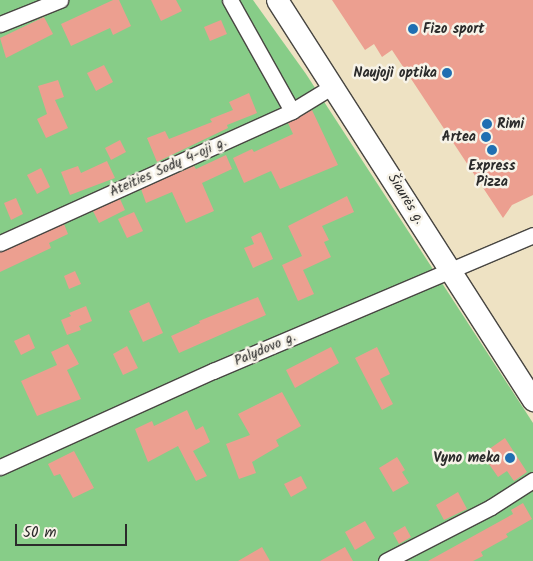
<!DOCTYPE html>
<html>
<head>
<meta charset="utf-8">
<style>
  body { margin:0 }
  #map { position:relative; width:533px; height:561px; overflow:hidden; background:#eee2c3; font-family:Kalam,sans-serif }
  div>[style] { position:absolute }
  .green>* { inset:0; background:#87cd88 }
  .building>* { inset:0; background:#ec9f90 }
  .roads { filter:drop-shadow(1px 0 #484642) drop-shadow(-1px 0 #484642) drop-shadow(0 1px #484642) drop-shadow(0 -1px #484642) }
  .minor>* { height:15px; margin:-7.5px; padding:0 7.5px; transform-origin:7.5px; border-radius:7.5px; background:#fff }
  .secondary>* { height:21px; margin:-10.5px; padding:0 10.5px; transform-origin:10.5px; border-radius:10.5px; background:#fff }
  .dots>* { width:14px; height:14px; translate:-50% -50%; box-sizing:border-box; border:2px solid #f7f3e8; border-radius:50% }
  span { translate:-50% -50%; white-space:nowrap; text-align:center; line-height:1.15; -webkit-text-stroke:5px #f7f3e8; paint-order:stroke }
  .poi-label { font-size:14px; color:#2b2b2b; font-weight:700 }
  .left { translate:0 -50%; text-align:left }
  .right { translate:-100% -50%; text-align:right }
  .street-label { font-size:14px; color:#2b2b2b }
  .scale { position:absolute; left:15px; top:524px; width:112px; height:22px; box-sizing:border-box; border:2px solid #2b2b2b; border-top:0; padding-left:6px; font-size:15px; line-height:18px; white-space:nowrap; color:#2b2b2b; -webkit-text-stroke:4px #f7f3e8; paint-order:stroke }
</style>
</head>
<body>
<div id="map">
  <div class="green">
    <i style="clip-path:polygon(0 0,253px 0,306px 74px,533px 423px,533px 561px,0 561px)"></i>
  </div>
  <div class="building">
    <i style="clip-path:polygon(113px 0,119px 0,131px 26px,113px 35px,110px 28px,71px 46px,61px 24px)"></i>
    <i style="clip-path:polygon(151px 0,176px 0,182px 11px,161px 21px)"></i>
    <i style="clip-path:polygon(332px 0,533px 0,533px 195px,512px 205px,503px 218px,392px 50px,382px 57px,374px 44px,365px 50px)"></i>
    <i style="clip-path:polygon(44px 17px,53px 34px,6px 58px,0 38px)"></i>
    <i style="clip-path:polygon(221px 20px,227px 34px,210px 41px,204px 27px)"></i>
    <i style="clip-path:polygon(104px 65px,113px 82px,96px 91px,87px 73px)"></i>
    <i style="clip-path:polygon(58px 80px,64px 97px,55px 100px,68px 128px,46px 138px,37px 119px,47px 114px,38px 86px)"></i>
    <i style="clip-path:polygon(249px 93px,257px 113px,227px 125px,228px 128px,157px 162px,147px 138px,165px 131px,169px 139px,212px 122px,210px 119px,233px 110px,229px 102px)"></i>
    <i style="clip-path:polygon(312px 110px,338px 165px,280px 189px,271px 171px,244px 183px,233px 158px,252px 149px,254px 152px,293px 134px,288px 123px)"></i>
    <i style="clip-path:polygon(120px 140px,126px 152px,111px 160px,105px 148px)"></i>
    <i style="clip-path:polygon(226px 155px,232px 169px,202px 183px,214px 211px,186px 223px,172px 192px,146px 203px,141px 189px,194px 166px,196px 169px)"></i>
    <i style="clip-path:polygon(107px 161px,115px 178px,70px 195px,61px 172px,78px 166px,81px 173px)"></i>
    <i style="clip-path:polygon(41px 168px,50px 187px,37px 194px,27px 175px)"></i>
    <i style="clip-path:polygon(347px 196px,354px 212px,322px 226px,329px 240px,324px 242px,331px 257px,303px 270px,314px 294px,298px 301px,282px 265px,302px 256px,288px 226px)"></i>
    <i style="clip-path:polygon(16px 198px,23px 214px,11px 220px,4px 203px)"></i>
    <i style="clip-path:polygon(120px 199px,125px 210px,99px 223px,93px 211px)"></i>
    <i style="clip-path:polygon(134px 212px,143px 231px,127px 238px,118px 219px)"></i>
    <i style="clip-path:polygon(64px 224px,68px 234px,49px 243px,51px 248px,0 272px,0 252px)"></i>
    <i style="clip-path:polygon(261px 232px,273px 259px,253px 268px,244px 248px,254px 244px,251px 237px)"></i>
    <i style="clip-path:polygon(75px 271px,81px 284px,69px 289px,64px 276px)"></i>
    <i style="clip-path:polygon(258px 297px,266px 315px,179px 353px,171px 336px,200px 323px,199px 321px)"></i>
    <i style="clip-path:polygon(149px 302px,163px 333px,143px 342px,129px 311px)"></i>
    <i style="clip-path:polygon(86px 306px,92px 321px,79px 326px,81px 330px,67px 335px,61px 320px,71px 316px,69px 313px)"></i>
    <i style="clip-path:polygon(29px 334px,35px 348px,21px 355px,14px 341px)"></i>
    <i style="clip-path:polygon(68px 344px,79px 364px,67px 370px,81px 399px,37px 416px,21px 381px,57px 365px,51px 352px)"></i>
    <i style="clip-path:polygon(127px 346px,138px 368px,123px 375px,113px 354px)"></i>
    <i style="clip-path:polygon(331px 347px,339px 363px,295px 388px,286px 370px)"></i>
    <i style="clip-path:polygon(377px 347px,390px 374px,380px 379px,393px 404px,382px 410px,355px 358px)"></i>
    <i style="clip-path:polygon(282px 392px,301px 426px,276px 440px,279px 446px,252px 462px,256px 473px,239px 479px,226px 444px,250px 435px,238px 414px)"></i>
    <i style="clip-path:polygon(187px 410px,196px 430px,203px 426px,210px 442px,193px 451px,207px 476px,196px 481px,178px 446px,148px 462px,135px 429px,152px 421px,154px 426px)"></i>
    <i style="clip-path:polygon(505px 438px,527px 472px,514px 481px,507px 471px,498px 477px,482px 454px)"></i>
    <i style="clip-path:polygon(74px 451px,94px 488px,73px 498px,60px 474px,54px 476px,48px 464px)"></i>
    <i style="clip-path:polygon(397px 457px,405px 470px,402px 472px,409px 483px,393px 492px,379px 468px)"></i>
    <i style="clip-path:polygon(301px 476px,307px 488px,291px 497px,284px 484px)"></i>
    <i style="clip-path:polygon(458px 492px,467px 509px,444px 520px,436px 505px)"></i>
    <i style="clip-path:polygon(523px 503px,532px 519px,506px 534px,508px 537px,481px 552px,483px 556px,473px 561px,428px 561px,513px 514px,511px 510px)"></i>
    <i style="clip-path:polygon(365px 521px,375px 538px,355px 550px,345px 532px)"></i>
    <i style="clip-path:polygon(405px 526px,411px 537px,399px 544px,393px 533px)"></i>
    <i style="clip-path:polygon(262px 547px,270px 561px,238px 561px)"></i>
    <i style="clip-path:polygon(345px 547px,353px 561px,320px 561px)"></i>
  </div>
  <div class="roads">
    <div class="minor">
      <i style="left:230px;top:0;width:127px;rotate:60.8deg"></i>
      <i style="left:0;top:24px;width:65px;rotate:-21.8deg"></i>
      <i style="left:0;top:243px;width:320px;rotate:-24.3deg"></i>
      <i style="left:292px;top:111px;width:48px;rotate:-31.4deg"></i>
      <i style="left:0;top:467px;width:234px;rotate:-24.3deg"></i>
      <i style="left:213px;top:371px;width:348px;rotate:-23deg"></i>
      <i style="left:386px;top:561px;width:118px;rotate:-27.2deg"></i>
      <i style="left:491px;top:507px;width:50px;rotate:-32.7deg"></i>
    </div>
    <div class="secondary">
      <i style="left:277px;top:0;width:475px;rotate:57.4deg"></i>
    </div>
  </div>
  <div class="dots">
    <i style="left:413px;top:29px;background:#1f6fb2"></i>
    <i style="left:447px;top:73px;background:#1f6fb2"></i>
    <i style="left:487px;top:124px;background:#1f6fb2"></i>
    <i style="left:486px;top:137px;background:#1f6fb2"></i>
    <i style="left:492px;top:150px;background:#1f6fb2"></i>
    <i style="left:510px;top:458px;background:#1f6fb2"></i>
  </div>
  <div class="poi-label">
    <span class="left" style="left:423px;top:29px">Fizo sport</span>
    <span class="right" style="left:437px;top:73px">Naujoji optika</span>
    <span class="left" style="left:497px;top:124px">Rimi</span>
    <span class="right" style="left:476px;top:137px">Artea</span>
    <span style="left:492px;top:174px">Express<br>Pizza</span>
    <span class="right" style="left:500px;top:458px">Vyno meka</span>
  </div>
  <div class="street-label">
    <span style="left:168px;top:167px;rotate:-24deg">Ateities Sodų 4-oji g.</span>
    <span style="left:406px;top:199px;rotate:58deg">Šiaurės g.</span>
    <span style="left:265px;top:349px;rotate:-23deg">Palydovo g.</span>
  </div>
  <div class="scale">50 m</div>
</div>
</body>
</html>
